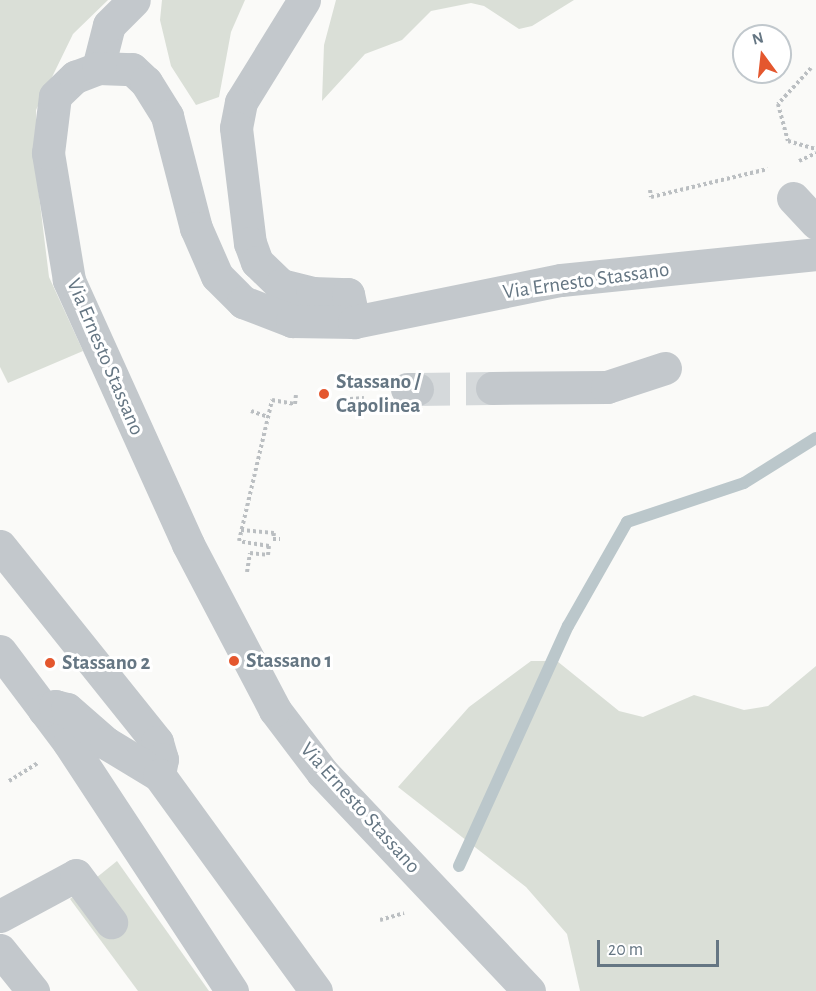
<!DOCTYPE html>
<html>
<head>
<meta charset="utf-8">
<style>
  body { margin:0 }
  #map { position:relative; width:816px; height:991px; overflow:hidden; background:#fafaf8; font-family:"Alegreya Sans",sans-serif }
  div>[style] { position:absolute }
  .green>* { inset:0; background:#dadfd7 }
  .stream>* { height:12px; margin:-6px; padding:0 6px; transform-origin:6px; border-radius:6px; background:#bbc7cb }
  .minor-tunnel>* { height:33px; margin-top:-16.5px; transform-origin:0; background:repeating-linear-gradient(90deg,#d5d9db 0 33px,transparent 0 49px) }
  .path>* { height:4px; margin-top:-2px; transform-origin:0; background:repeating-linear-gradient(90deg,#bbbfc2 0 3px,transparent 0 6px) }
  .minor>* { height:33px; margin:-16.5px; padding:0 16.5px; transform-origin:16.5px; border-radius:16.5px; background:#c3c8cc }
  .dots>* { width:16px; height:16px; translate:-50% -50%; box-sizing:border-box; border:3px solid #fff; border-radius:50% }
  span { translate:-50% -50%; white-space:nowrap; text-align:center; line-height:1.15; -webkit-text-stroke:6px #fff; paint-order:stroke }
  .street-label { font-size:21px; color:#657683 }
  .poi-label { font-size:21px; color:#657683; font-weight:700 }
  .left { translate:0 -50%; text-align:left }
  .north { position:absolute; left:732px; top:24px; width:60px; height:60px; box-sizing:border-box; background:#fff; border:2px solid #c1c8cd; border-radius:50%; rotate:345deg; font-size:16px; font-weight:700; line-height:24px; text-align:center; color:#657683 }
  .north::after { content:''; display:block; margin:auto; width:21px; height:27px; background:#e4572e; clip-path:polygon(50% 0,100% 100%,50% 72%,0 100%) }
  .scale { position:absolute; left:597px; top:940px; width:122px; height:27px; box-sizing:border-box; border:3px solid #657683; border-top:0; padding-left:8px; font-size:18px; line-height:21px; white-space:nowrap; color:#657683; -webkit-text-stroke:4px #fff; paint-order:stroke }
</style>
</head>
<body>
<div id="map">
  <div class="green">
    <i style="clip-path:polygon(0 0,108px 0,73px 34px,36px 110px,37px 179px,49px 277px,83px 351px,8px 383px,0 367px)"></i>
    <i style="clip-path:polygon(162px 0,245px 0,231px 32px,219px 97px,196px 105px,171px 66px,160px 20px)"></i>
    <i style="clip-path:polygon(336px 0,574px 0,532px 26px,519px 29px,484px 6px,471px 3px,431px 11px,402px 40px,365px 54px,322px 101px,324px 45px)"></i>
    <i style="clip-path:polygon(531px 661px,557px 661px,619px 711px,643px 717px,694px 695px,744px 710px,768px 706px,816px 666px,816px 991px,580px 991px,567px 934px,526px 887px,398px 787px,469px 707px)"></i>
    <i style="clip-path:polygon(117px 861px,209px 991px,138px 991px,70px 899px)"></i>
  </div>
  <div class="stream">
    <i style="left:459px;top:866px;width:264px;rotate:-65.6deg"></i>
    <i style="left:568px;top:626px;width:120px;rotate:-60.4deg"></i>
    <i style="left:627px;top:522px;width:123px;rotate:-18.4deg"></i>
    <i style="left:744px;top:483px;width:85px;rotate:-32deg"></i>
  </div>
  <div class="minor-tunnel">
    <i style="left:417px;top:389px;width:75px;rotate:-0.8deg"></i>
  </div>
  <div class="path">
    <i style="left:811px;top:68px;width:49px;rotate:132.5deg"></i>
    <i style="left:778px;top:104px;width:38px;rotate:75deg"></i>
    <i style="left:788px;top:141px;width:29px;rotate:16deg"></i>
    <i style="left:799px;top:161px;width:19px;rotate:-25deg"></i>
    <i style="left:650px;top:190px;width:7px;rotate:82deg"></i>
    <i style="left:651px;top:197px;width:120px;rotate:-13.5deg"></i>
    <i style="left:350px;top:409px;width:10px;rotate:-90deg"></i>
    <i style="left:350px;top:399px;width:14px;rotate:-4deg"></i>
    <i style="left:251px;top:411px;width:18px;rotate:19deg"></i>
    <i style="left:241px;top:530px;width:33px;rotate:5deg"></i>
    <i style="left:274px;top:533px;width:6px;rotate:99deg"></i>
    <i style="left:273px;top:539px;width:7px"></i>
    <i style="left:247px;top:572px;width:19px;rotate:-81deg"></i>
    <i style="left:250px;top:553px;width:18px;rotate:6deg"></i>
    <i style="left:268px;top:555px;width:9px;rotate:-84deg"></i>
    <i style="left:269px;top:546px;width:30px;rotate:-171deg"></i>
    <i style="left:239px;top:541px;width:145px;rotate:-76.8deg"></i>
    <i style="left:272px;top:400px;width:23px;rotate:10deg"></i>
    <i style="left:295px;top:404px;width:9px;rotate:-84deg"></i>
    <i style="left:9px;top:781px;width:34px;rotate:-32deg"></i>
    <i style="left:380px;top:920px;width:25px;rotate:-16deg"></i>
  </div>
  <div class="minor">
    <i style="left:304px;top:0;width:120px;rotate:121.7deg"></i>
    <i style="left:241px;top:102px;width:26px;rotate:101deg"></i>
    <i style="left:236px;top:128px;width:116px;rotate:83.1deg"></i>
    <i style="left:250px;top:243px;width:20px;rotate:70deg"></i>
    <i style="left:257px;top:262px;width:33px;rotate:44deg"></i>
    <i style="left:281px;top:285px;width:32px;rotate:14deg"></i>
    <i style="left:312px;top:293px;width:36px;rotate:2deg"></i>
    <i style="left:348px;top:294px;width:29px;rotate:78deg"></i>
    <i style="left:98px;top:68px;width:44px;rotate:-75.7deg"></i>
    <i style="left:109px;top:25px;width:35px;rotate:-45deg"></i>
    <i style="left:793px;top:198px;width:34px;rotate:47deg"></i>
    <i style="left:492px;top:388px;width:115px;rotate:-0.5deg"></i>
    <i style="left:607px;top:387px;width:61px;rotate:-18.1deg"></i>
    <i style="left:407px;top:389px;width:10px"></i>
    <i style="left:0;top:546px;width:251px;rotate:51.3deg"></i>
    <i style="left:157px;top:742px;width:18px;rotate:74deg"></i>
    <i style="left:162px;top:759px;width:16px;rotate:101deg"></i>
    <i style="left:0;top:651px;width:115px;rotate:53.1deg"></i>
    <i style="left:69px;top:743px;width:297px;rotate:56.7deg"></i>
    <i style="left:44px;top:710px;width:12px;rotate:-20deg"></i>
    <i style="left:55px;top:706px;width:12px;rotate:14deg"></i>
    <i style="left:67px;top:709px;width:52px;rotate:41.1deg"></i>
    <i style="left:106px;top:743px;width:62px;rotate:31.1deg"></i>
    <i style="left:159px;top:775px;width:267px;rotate:54deg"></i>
    <i style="left:0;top:916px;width:86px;rotate:-28.3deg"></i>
    <i style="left:76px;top:875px;width:59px;rotate:53.3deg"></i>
    <i style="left:0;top:950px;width:53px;rotate:51.2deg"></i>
    <i style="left:529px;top:991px;width:301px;rotate:-133.4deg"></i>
    <i style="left:322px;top:772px;width:78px;rotate:-127.2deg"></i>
    <i style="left:275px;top:710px;width:187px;rotate:-117.7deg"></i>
    <i style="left:188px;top:544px;width:290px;rotate:-114.3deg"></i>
    <i style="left:69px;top:280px;width:129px;rotate:-99.4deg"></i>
    <i style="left:48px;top:153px;width:57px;rotate:-83deg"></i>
    <i style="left:55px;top:96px;width:28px;rotate:-44deg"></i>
    <i style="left:75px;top:77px;width:25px;rotate:-21deg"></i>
    <i style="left:98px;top:68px;width:34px;rotate:2deg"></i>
    <i style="left:132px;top:69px;width:19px;rotate:43deg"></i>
    <i style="left:146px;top:82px;width:40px;rotate:58deg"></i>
    <i style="left:167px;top:116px;width:116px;rotate:75.5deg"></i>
    <i style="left:196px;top:228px;width:52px;rotate:66.4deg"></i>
    <i style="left:217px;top:276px;width:37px;rotate:45deg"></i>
    <i style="left:243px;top:302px;width:53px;rotate:21.2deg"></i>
    <i style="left:292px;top:321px;width:62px;rotate:0.9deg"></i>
    <i style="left:354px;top:322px;width:211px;rotate:-11.5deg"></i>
    <i style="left:561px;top:280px;width:256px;rotate:-5.8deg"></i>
  </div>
  <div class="dots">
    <i style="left:324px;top:394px;background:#e4572e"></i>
    <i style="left:234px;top:661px;background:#e4572e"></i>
    <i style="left:50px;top:663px;background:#e4572e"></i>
  </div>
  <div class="street-label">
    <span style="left:586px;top:281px;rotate:-8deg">Via Ernesto Stassano</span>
    <span style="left:105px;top:357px;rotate:67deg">Via Ernesto Stassano</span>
    <span style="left:360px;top:808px;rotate:48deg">Via Ernesto Stassano</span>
  </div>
  <div class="poi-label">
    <span class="left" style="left:336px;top:394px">Stassano /<br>Capolinea</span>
    <span class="left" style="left:246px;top:661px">Stassano 1</span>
    <span class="left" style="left:62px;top:663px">Stassano 2</span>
  </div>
  <div class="north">N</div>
  <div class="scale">20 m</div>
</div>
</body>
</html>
